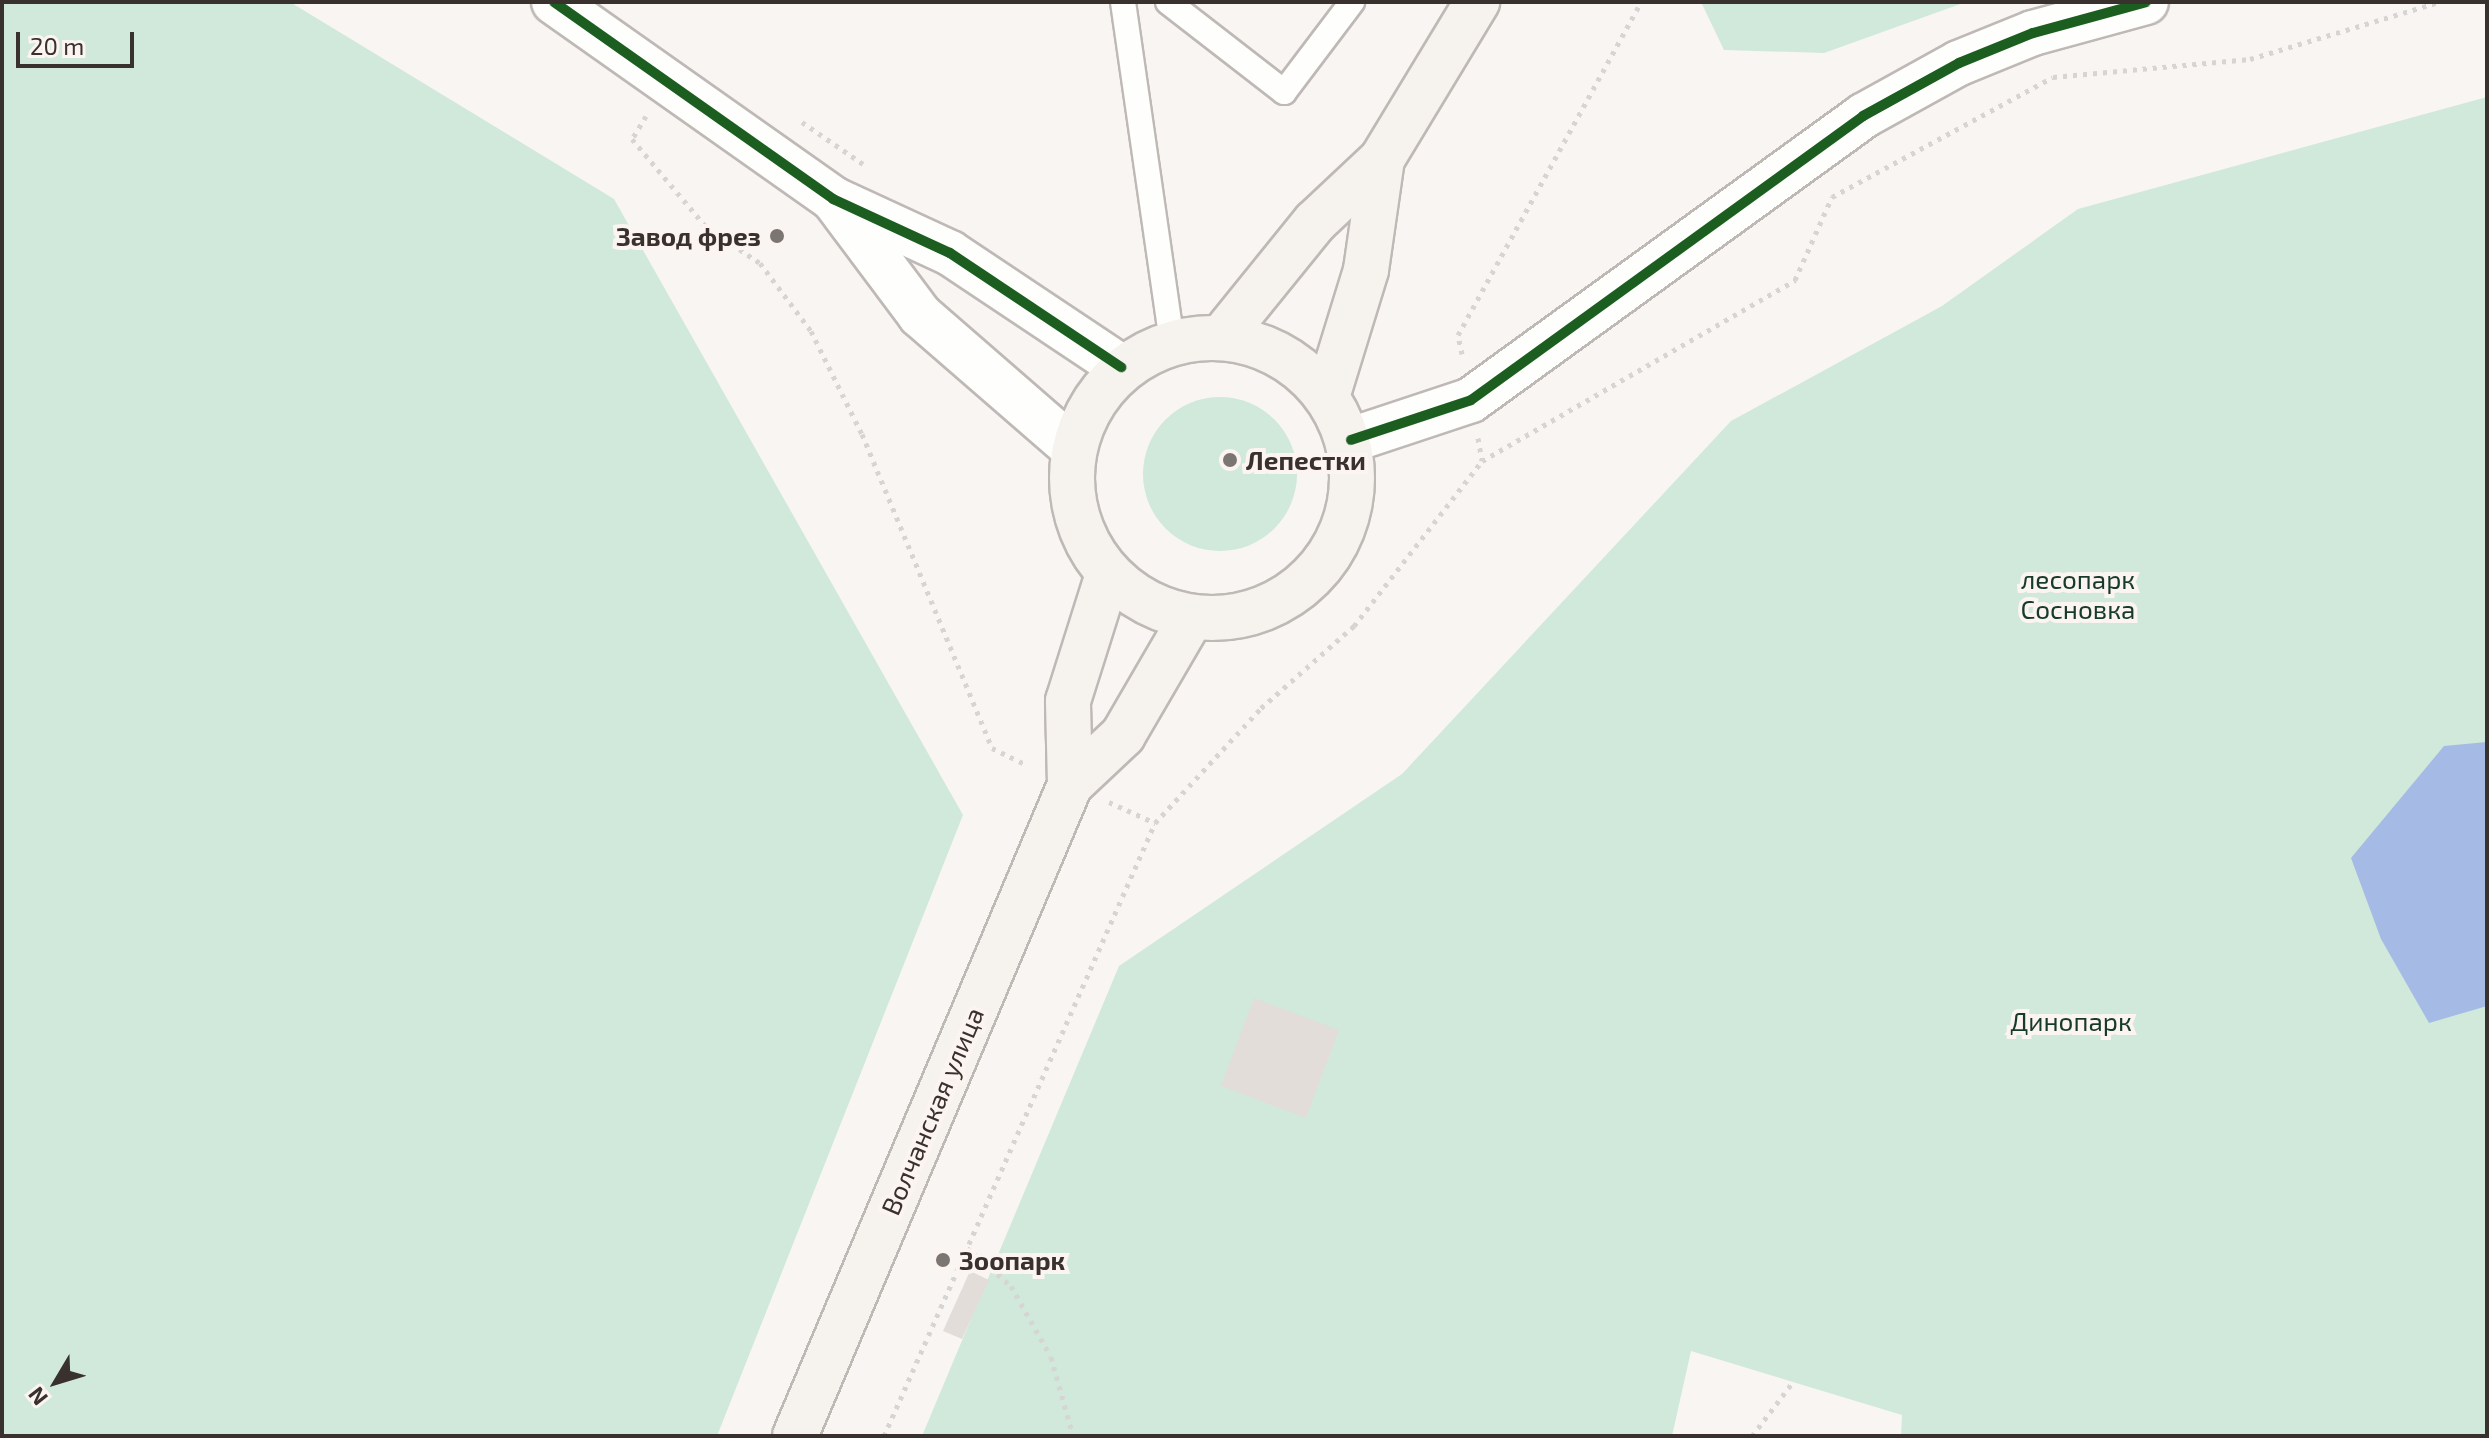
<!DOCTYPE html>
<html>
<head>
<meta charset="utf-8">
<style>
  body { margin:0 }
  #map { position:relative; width:2489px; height:1438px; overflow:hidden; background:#f9f5f3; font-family:"Exo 2",sans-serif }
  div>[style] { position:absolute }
  .green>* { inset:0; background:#d0e9da }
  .round { border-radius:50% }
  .water>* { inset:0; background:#a5bae4 }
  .building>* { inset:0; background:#e2ddd9 }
  .path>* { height:5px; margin-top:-2.5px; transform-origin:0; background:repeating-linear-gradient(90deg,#d6d5d3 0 4px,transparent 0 10px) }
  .roads { filter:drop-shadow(2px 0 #bfb9b6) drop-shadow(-2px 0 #bfb9b6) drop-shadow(0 2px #bfb9b6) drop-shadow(0 -2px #bfb9b6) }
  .service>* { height:24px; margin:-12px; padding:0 12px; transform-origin:12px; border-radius:12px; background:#fefefd }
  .minor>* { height:44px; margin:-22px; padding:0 22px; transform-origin:22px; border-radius:22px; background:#fefefd }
  .primary>* { height:44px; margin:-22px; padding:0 22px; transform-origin:22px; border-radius:22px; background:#f6f2ee }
  .primary>.ring { margin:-22px; padding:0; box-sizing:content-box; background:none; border:44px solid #f6f2ee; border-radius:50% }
  .cycleway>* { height:10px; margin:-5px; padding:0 5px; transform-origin:5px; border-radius:5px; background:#1b5e20 }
  .dots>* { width:22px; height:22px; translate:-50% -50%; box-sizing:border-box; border:4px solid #fcf4f0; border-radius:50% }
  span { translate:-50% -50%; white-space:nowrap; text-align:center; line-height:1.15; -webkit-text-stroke:8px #fcf4f0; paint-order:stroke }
  .poi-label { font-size:26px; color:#39312d; font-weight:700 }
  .right { translate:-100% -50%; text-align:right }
  .left { translate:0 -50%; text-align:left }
  .park-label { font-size:26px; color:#173b2b }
  .street-label { font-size:26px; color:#39312d }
  .frame { position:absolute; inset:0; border:4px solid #39312d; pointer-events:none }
  .north { position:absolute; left:16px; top:1342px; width:80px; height:80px; -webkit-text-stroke:6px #fcf4f0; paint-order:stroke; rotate:232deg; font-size:22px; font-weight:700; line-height:32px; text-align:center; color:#39312d }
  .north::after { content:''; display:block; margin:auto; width:28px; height:36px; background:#39312d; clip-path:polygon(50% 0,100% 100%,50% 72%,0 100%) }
  .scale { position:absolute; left:16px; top:32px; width:118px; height:36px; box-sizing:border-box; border:4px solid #39312d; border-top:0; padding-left:10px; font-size:24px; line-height:28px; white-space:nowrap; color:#39312d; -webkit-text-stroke:6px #fcf4f0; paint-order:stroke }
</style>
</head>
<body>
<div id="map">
  <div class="green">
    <i style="clip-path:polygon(2px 2px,290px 2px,614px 199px,963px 815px,717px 1436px,2px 1436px)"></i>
    <i style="clip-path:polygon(1701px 2px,1966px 2px,1824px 53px,1724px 50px)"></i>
    <i style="clip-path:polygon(2487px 97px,2487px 1436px,1901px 1436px,1902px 1415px,1691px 1351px,1672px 1436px,922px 1436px,1119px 966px,1402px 774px,1731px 421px,1942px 306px,2078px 209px)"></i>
    <i class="round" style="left:1143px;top:397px;width:154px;height:154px"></i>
  </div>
  <div class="water">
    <i style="clip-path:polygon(2487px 742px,2487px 1006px,2429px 1023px,2381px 939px,2351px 858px,2444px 746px)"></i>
  </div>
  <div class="building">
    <i style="clip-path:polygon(1254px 998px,1339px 1030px,1306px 1118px,1221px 1086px)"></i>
    <i style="clip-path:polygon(970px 1271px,989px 1280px,962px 1339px,943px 1331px)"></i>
  </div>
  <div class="path">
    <i style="left:646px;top:116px;width:27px;rotate:121deg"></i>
    <i style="left:632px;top:139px;width:115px;rotate:49.9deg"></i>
    <i style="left:706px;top:227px;width:65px;rotate:33.7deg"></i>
    <i style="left:760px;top:263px;width:85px;rotate:53.1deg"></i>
    <i style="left:811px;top:331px;width:115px;rotate:63.7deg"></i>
    <i style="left:862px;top:434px;width:340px;rotate:67.5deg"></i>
    <i style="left:992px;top:748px;width:39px;rotate:26deg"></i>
    <i style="left:802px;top:122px;width:74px;rotate:34.5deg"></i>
    <i style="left:1462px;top:354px;width:19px;rotate:-102deg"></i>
    <i style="left:1458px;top:335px;width:380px;rotate:-61.2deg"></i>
    <i style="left:1478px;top:438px;width:23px;rotate:80deg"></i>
    <i style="left:1109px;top:802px;width:51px;rotate:24.5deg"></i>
    <i style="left:967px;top:1248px;width:58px;rotate:40.8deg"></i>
    <i style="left:1011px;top:1286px;width:81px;rotate:60.6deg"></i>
    <i style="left:1051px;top:1357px;width:82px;rotate:74.4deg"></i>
    <i style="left:884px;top:1436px;width:670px;rotate:-66.15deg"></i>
    <i style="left:1155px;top:823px;width:156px;rotate:-47.3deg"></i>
    <i style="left:1261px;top:708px;width:124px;rotate:-41.4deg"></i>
    <i style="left:1354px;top:626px;width:209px;rotate:-52.2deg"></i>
    <i style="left:1482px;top:461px;width:362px;rotate:-30deg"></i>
    <i style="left:1795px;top:280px;width:91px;rotate:-66deg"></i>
    <i style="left:1832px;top:197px;width:251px;rotate:-28.5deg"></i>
    <i style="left:2053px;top:77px;width:198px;rotate:-5.2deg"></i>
    <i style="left:2250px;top:59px;width:197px;rotate:-16.8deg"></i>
    <i style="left:1752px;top:1436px;width:68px;rotate:-52.8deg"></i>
  </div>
  <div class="roads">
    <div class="service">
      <i style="left:1123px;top:2px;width:345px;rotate:81.8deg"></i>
      <i style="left:1168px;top:2px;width:147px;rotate:37.8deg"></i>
      <i style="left:1284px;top:92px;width:113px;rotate:-52.9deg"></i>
    </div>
    <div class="minor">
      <i style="left:554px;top:2px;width:342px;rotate:35.2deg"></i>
      <i style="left:833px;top:199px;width:129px;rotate:24.8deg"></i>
      <i style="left:950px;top:253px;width:206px;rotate:33.7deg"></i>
      <i style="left:837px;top:204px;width:139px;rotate:53.2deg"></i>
      <i style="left:920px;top:315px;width:204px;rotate:41deg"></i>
      <i style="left:1351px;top:440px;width:126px;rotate:-18.4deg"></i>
      <i style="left:1471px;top:400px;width:484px;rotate:-35.9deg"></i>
      <i style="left:1863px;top:116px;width:110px;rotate:-28.9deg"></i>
      <i style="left:1959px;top:63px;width:80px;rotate:-22.1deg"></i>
      <i style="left:2033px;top:33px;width:117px;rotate:-15.3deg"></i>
    </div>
    <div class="primary">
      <i class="ring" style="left:1072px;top:338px;width:236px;height:236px"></i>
      <i style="left:1221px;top:338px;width:149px;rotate:-51deg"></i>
      <i style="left:1315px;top:222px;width:92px;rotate:-43.2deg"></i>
      <i style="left:1382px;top:159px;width:184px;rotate:-58.8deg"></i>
      <i style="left:1327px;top:397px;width:133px;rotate:-72.9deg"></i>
      <i style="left:1366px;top:270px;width:112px;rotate:-81.8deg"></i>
      <i style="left:1070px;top:785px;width:84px;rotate:-91.4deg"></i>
      <i style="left:1068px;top:701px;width:133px;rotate:-72.5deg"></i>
      <i style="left:795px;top:1436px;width:707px;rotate:-67.1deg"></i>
      <i style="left:1070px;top:785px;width:73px;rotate:-43.3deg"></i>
      <i style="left:1123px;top:735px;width:135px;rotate:-59.8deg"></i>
    </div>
  </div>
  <div class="cycleway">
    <i style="left:554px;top:2px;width:342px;rotate:35.2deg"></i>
    <i style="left:833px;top:199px;width:129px;rotate:24.8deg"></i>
    <i style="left:950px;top:253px;width:206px;rotate:33.7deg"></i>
    <i style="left:1351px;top:440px;width:126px;rotate:-18.4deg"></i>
    <i style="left:1471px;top:400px;width:484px;rotate:-35.9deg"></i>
    <i style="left:1863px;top:116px;width:110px;rotate:-28.9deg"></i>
    <i style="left:1959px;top:63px;width:80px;rotate:-22.1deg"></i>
    <i style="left:2033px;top:33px;width:117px;rotate:-15.3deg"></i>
  </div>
  <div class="dots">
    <i style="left:777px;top:236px;background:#7c7672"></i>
    <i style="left:1230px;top:460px;background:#7c7672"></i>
    <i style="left:943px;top:1260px;background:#7c7672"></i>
  </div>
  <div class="poi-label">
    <span class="right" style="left:761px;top:236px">Завод фрез</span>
    <span class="left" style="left:1246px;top:460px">Лепестки</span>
    <span class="left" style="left:959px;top:1260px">Зоопарк</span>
  </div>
  <div class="park-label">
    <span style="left:2078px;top:594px">лесопарк<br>Сосновка</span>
    <span style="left:2071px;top:1021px">Динопарк</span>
  </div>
  <div class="street-label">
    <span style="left:932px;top:1111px;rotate:-67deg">Волчанская улица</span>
  </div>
  <div class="frame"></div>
  <div class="north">N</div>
  <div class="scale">20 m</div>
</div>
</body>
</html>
